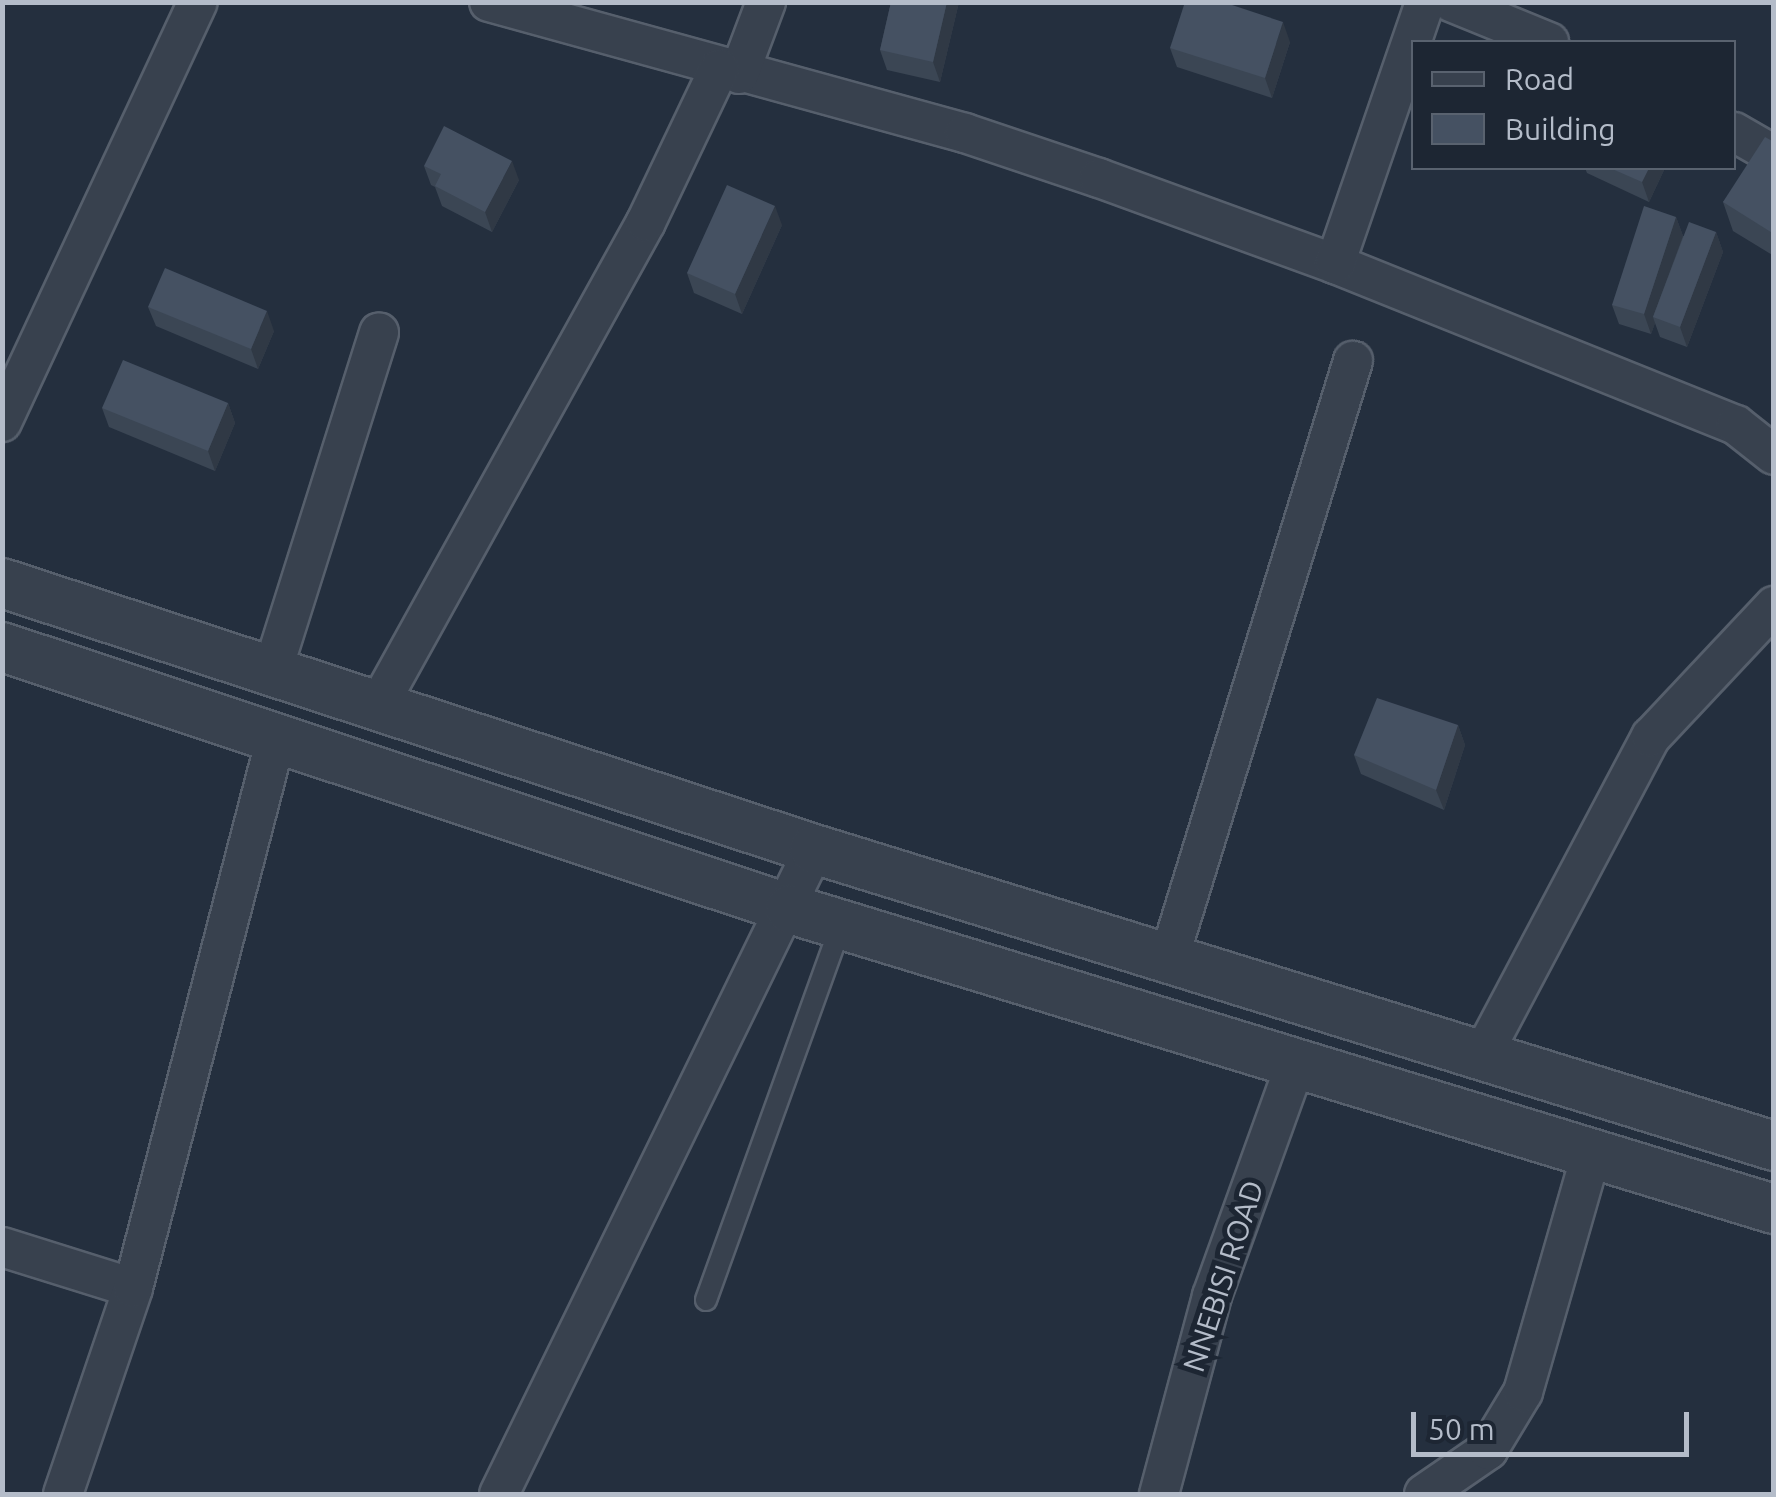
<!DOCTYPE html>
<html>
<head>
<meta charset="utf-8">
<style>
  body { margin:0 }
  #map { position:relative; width:1776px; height:1497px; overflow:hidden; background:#242f3e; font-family:Ubuntu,sans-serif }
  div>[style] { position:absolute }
  .roads { filter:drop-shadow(2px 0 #565f6c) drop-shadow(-2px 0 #565f6c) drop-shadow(0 2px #565f6c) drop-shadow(0 -2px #565f6c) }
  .service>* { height:20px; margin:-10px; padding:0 10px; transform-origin:10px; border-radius:10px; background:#38414e }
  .minor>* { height:38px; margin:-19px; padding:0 19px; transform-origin:19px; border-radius:19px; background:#38414e }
  .tertiary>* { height:48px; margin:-24px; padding:0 24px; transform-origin:24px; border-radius:24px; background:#38414e }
  .wall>* { inset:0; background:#3b4654 }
  .shaded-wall>* { inset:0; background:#303945 }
  .building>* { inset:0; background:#455162 }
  span { translate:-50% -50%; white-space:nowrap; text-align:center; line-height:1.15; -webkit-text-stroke:10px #1d2633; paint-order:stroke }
  .street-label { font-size:30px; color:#b4bcc9 }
  .frame { position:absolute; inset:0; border:5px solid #b4bcc9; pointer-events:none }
  .legend { position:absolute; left:1411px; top:40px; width:325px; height:130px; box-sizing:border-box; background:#1d2633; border:2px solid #59626f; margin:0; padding:12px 18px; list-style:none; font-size:30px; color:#b4bcc9 }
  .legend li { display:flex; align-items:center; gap:20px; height:50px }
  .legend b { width:50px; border:2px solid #59626f }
  .scale { position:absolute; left:1411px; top:1412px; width:278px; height:45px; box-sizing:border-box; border:5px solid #b4bcc9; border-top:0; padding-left:12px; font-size:30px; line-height:35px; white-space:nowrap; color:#b4bcc9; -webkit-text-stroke:8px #1d2633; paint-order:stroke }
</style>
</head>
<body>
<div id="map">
  <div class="roads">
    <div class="service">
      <i style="left:706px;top:1300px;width:399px;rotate:-70.2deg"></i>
    </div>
    <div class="minor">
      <i style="left:489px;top:2px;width:494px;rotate:15.4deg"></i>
      <i style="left:965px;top:133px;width:141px;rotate:18.6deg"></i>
      <i style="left:1099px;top:178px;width:251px;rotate:20deg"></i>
      <i style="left:1335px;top:264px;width:432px;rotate:21.9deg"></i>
      <i style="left:1736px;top:425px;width:48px;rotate:38.3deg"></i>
      <i style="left:1451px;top:2px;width:106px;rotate:22.2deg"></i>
      <i style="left:739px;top:74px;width:77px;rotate:-69.4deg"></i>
      <i style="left:1734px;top:132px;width:46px;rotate:29.9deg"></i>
      <i style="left:1335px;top:264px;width:277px;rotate:-71deg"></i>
      <i style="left:2px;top:422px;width:463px;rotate:-65deg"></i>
      <i style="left:272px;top:672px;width:356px;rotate:-72.5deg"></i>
      <i style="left:378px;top:706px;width:553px;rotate:-61.03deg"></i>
      <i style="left:646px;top:222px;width:170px;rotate:-64.5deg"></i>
      <i style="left:1169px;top:958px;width:625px;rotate:-72.87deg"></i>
      <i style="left:1484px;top:1052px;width:357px;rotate:-62.1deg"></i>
      <i style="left:1651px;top:737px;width:180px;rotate:-46.8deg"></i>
      <i style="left:2px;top:1247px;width:137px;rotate:17.4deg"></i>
      <i style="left:63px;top:1494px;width:218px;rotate:-71.2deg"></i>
      <i style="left:133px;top:1288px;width:564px;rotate:-75.42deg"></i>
      <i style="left:499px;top:1494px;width:718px;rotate:-63.97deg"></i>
      <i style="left:1159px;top:1494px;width:205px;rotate:-75deg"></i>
      <i style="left:1212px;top:1296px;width:251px;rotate:-70.2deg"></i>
      <i style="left:1424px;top:1494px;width:78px;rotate:-34.5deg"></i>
      <i style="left:1488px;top:1450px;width:68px;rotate:-58.9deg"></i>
      <i style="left:1523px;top:1392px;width:250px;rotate:-74deg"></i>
    </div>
    <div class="tertiary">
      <i style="left:2px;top:583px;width:854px;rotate:18.14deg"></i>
      <i style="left:814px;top:849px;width:1005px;rotate:17.19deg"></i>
      <i style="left:2px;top:647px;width:830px;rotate:18.39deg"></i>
      <i style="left:790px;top:909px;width:1029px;rotate:16.96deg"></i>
    </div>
  </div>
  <div class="wall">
    <i style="clip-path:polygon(891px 2px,959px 2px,940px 82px,887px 70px,880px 50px)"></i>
    <i style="clip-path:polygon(1290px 42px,1272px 98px,1177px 67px,1170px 48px)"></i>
    <i style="clip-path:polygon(1774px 142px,1774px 256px,1733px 231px,1723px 202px)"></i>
    <i style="clip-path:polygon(424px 166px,519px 180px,492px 232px,442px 206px,435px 187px,431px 185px)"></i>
    <i style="clip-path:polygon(1585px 168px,1665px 168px,1649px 202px,1587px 173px)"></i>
    <i style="clip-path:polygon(1676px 217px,1683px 236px,1716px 232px,1723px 252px,1687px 347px,1660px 337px,1655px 323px,1651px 334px,1619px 324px,1612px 305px)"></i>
    <i style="clip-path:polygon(782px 225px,742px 314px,694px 293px,687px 273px)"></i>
    <i style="clip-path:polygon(148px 307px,274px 331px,258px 369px,156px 326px)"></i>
    <i style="clip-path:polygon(228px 403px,235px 423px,215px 471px,109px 427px,102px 408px)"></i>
    <i style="clip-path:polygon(1458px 725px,1465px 745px,1444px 810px,1361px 774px,1354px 755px)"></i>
  </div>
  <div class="shaded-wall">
    <i style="clip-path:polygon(947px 2px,959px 2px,940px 82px,933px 62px)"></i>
    <i style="clip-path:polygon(1283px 22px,1290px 42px,1272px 98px,1265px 78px)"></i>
    <i style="clip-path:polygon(512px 161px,519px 180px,492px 232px,485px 212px)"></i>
    <i style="clip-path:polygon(1649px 168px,1665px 168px,1649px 202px,1642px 182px)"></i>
    <i style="clip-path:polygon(775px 206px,782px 225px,742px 314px,735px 294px)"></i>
    <i style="clip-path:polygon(1676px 217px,1683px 236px,1653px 317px,1655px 323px,1651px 334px,1644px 314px)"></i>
    <i style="clip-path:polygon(1716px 232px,1723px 252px,1687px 347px,1680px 327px)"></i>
    <i style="clip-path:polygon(267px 311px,274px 331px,258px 369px,251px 349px)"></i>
    <i style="clip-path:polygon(228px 403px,235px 423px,215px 471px,208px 451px)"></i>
    <i style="clip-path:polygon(1458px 725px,1465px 745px,1444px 810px,1436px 790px)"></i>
  </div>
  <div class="building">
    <i style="clip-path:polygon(891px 2px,947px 2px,933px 62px,880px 50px)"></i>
    <i style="clip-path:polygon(1185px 2px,1223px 2px,1283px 22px,1265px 78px,1170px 48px)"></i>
    <i style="clip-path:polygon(444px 126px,512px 161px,485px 212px,435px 186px,441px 174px,424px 166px)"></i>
    <i style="clip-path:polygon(1765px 137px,1774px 142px,1774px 234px,1723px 202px)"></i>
    <i style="clip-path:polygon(1610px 168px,1649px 168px,1642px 182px)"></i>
    <i style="clip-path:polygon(727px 185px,775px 206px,735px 294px,687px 273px)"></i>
    <i style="clip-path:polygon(1644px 206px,1676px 217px,1644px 314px,1612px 305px)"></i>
    <i style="clip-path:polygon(1689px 222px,1716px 232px,1680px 327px,1653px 317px)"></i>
    <i style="clip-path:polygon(165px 268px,267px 311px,251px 349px,148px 307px)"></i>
    <i style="clip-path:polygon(123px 360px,228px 403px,208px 451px,102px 408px)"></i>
    <i style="clip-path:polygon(1377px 698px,1458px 725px,1436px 790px,1354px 755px)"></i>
  </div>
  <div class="street-label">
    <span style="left:1223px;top:1276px;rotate:-72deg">NNEBISI ROAD</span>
  </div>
  <div class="frame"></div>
  <ul class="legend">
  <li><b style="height:12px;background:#38414e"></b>Road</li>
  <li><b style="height:28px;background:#455162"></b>Building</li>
  </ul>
  <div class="scale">50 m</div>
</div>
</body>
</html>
